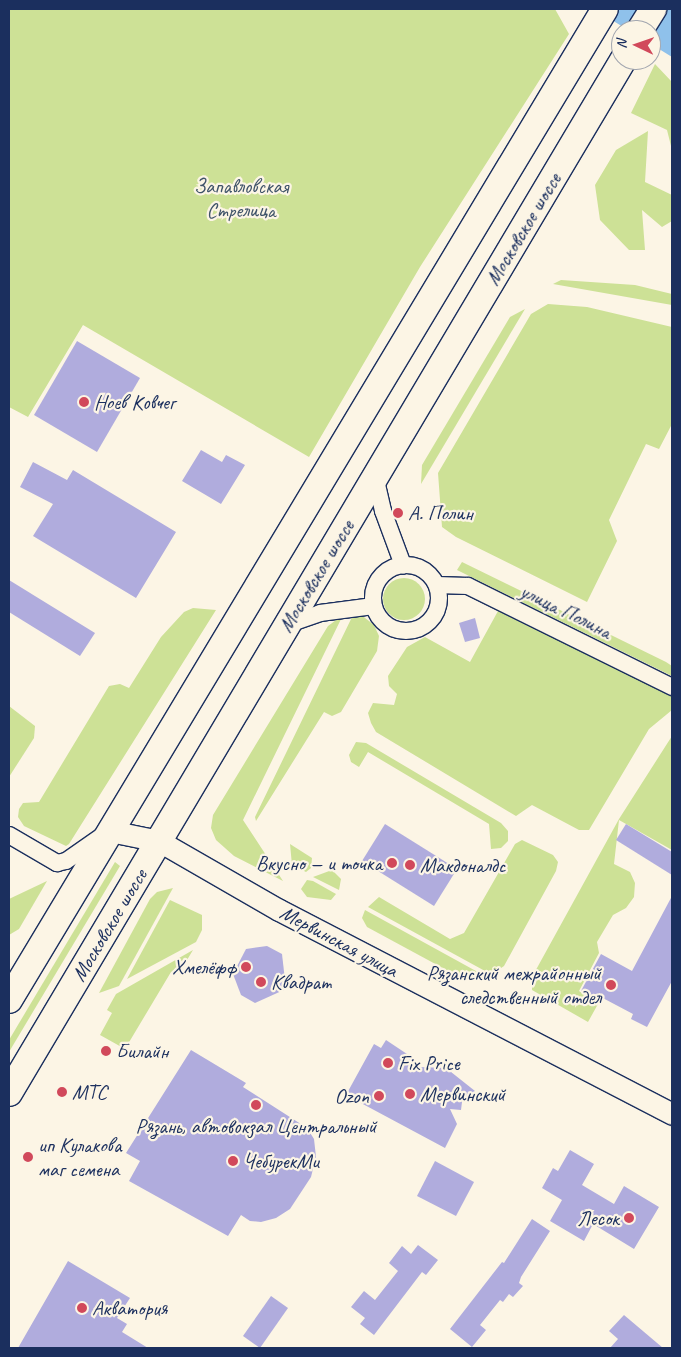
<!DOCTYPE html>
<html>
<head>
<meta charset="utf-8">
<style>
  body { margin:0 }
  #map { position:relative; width:681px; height:1357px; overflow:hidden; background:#fcf5e5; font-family:Caveat,sans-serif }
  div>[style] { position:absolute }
  .green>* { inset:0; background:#cde196 }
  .round { border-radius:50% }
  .water>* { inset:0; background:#8fc1eb }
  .building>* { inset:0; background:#b0acdd }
  .roads { filter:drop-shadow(1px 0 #1b2f5e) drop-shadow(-1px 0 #1b2f5e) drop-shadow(0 1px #1b2f5e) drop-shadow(0 -1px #1b2f5e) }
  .minor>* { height:16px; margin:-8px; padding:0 8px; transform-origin:8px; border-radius:8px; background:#fcf5e5 }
  .minor>.ring { margin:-8px; padding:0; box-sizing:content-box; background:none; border:16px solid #fcf5e5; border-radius:50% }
  .tertiary>* { height:21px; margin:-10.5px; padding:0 10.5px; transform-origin:10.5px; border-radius:10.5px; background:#fcf5e5 }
  .primary>* { height:26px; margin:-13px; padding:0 13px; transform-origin:13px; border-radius:13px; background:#fcf5e5 }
  .dots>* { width:14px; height:14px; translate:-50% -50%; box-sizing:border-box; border:2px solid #fcf5e5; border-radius:50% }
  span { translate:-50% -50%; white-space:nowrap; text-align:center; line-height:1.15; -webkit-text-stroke:4.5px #fcf5e5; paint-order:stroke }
  .park-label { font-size:21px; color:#3f5369 }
  .street-label { font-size:21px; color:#1b2f5e }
  .poi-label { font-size:21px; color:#1b2f5e }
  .left { translate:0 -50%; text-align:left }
  .right { translate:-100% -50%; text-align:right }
  .frame { position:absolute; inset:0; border:10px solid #1b2f5e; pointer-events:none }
  .north { position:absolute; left:611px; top:20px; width:50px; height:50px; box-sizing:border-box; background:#fcf5e5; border:1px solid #a2a6af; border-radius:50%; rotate:273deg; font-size:14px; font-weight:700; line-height:20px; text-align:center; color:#1b2f5e }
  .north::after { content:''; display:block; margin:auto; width:18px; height:22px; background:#d1495b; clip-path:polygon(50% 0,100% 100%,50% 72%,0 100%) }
</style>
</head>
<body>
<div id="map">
  <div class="green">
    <i style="clip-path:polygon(9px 9px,555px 9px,569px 34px,420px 267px,309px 457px,83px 325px,28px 417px,9px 407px)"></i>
    <i style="clip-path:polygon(655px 64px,672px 82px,672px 150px,667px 130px,631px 113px)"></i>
    <i style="clip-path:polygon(648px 131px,645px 182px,672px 195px,672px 221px,662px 227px,642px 210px,645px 250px,629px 250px,600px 220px,595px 185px,616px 150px)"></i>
    <i style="clip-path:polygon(561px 280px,635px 285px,672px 294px,672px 305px,553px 284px)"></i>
    <i style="clip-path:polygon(548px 304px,587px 307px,672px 327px,672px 424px,659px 449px,646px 444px,609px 520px,617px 541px,587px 602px,456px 537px,442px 527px,438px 473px,531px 314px)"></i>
    <i style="clip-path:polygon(525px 309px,421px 484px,422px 465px,510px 317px)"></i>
    <i style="clip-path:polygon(462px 562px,666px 662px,672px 666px,672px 676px,457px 570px)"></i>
    <i class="round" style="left:383px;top:578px;width:42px;height:42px"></i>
    <i style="clip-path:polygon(193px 608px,216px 610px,69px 844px,66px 846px,24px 826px,18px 817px,19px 809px,23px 803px,39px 802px,109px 686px,120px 684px,129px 688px,161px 637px,184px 612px)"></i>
    <i style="clip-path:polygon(498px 611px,672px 696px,672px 710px,649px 729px,589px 830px,579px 830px,532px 805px,516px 816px,376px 732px,371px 723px,368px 713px,373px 703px,394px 705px,397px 694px,389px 686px,388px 676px,407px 647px,425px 637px,470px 662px)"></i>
    <i style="clip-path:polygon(360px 614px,374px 625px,379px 636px,377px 651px,341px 712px,332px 716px,324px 712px,256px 821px,255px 817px,353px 615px)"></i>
    <i style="clip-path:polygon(343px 615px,243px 820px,283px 881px,234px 856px,216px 840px,211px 828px,213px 815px,328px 626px)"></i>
    <i style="clip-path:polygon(9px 706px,35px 726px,34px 738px,9px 777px)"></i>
    <i style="clip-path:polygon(672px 736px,672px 850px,619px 820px,614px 864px,630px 872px,635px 883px,634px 897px,626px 908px,613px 915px,597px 942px,599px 953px,579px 991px,598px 1004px,588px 1022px,532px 990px,532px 977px,619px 819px)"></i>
    <i style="clip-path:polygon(356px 742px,366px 743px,501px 823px,508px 831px,508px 841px,501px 848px,491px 849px,489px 824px,368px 752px,359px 767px,351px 762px,349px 755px)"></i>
    <i style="clip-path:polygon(522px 840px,553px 855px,558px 862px,556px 871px,504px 966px,495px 972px,485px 971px,368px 907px,379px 897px,450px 939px,464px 933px,515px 844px)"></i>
    <i style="clip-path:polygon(290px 844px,312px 858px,311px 868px,306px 872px,292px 865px)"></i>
    <i style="clip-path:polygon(115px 862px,120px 866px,9px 1052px,9px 1040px)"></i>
    <i style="clip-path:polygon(332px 870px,341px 879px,339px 890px,313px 877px)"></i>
    <i style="clip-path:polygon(307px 880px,313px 881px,336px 894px,331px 900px,307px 897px,301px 889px)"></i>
    <i style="clip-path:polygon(47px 881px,19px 929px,9px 935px,9px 899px)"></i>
    <i style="clip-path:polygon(173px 888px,119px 986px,99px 993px,150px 899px,157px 892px)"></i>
    <i style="clip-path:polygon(170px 900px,202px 915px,202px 930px,196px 942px,127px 979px)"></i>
    <i style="clip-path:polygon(365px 910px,485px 976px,468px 978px,452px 973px,367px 927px,362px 918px)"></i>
    <i style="clip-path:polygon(193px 950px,181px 970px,171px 972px,125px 1049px,100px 1035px,112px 1013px,107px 1010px,116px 994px)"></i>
  </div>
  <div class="water">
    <i style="clip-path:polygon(594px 9px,672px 9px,672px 57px,651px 44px,651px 30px,628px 30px)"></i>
  </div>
  <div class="building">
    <i style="clip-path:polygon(77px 341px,140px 378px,97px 452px,34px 415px)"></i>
    <i style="clip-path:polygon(201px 450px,222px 462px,226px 455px,245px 465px,221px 504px,182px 481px)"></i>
    <i style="clip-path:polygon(33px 462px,67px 480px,73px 470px,176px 532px,136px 598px,33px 536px,53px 504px,20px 487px)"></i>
    <i style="clip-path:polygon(9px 580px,95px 633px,80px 656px,9px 612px)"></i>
    <i style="clip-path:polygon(475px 618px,480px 638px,465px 642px,459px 623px)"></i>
    <i style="clip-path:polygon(385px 824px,457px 869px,434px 906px,362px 861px)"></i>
    <i style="clip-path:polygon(626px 824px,672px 852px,672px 875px,616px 840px)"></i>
    <i style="clip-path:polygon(672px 896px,672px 981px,647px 1027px,631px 1019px,633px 1014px,599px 996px,597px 1000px,581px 991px,601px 954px,632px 971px)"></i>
    <i style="clip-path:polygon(267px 946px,282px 954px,286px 989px,255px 1003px,241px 995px,233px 974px,246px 949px)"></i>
    <i style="clip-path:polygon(386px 1040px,410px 1056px,418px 1067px,446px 1068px,475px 1091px,462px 1102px,461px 1110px,450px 1109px,457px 1124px,445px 1148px,346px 1095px,374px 1044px,381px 1048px)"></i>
    <i style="clip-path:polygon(191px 1050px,246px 1083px,243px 1087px,307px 1128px,314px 1139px,316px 1157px,311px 1177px,290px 1209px,276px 1218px,261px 1222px,250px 1221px,241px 1215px,228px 1236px,129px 1181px,140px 1161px,126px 1153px)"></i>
    <i style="clip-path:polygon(570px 1150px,594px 1164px,582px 1185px,614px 1204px,624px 1186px,659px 1207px,634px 1249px,593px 1224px,584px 1241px,550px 1221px,562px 1200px,542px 1188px,553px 1168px,558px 1171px)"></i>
    <i style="clip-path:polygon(435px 1161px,474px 1182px,456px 1216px,417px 1196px)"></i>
    <i style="clip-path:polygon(532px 1219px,550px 1231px,521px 1277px,519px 1283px,523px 1286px,513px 1297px,509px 1294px,503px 1302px,500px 1300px,480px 1325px,486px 1330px,472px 1347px,450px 1329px,502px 1262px,504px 1263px)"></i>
    <i style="clip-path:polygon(418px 1245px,438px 1260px,426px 1275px,422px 1272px,374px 1335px,360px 1324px,365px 1318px,351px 1307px,364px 1291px,375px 1300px,398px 1271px,389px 1263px,402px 1246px,411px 1254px)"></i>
    <i style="clip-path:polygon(68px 1261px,130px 1298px,117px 1318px,127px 1324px,122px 1332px,148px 1348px,18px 1348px)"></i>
    <i style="clip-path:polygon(271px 1296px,288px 1308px,260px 1348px,243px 1336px)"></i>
    <i style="clip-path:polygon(624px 1315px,663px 1348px,610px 1348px,618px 1339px,609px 1331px)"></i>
  </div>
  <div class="roads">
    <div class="minor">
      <i style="left:375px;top:476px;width:36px;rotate:77deg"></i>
      <i style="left:383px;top:511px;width:58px;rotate:69.7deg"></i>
      <i class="ring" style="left:373px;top:565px;width:50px;height:50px"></i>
      <i style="left:437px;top:585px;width:31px;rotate:2deg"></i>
      <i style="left:468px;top:586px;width:228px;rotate:26.3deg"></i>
      <i style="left:286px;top:625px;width:36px;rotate:-19deg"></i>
      <i style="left:320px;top:613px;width:54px;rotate:-7.4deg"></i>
      <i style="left:9px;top:835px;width:56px;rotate:30.3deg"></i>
      <i style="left:57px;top:863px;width:9px;rotate:-13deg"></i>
      <i style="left:66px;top:861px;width:44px;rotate:-34.8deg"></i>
    </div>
    <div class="tertiary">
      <i style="left:110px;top:831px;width:50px;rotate:11.5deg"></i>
      <i style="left:159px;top:841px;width:138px;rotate:29.9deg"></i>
      <i style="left:279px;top:910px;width:443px;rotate:27.4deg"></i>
    </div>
    <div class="primary">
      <i style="left:640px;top:30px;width:25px;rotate:-58deg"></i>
      <i style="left:9px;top:1000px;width:1156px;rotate:-58.98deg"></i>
      <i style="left:9px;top:1093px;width:1202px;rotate:-59.27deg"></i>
    </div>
  </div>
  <div class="dots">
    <i style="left:84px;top:402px;background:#d1495b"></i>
    <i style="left:398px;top:513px;background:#d1495b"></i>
    <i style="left:392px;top:863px;background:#d1495b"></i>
    <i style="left:410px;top:865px;background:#d1495b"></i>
    <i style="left:246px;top:967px;background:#d1495b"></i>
    <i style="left:261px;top:982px;background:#d1495b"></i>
    <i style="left:611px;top:985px;background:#d1495b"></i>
    <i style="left:106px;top:1051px;background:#d1495b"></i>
    <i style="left:388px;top:1063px;background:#d1495b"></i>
    <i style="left:62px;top:1092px;background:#d1495b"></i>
    <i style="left:410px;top:1094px;background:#d1495b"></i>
    <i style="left:379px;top:1096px;background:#d1495b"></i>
    <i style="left:256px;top:1105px;background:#d1495b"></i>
    <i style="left:28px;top:1157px;background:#d1495b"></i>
    <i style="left:233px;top:1161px;background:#d1495b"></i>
    <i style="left:629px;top:1218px;background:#d1495b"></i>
    <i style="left:82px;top:1308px;background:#d1495b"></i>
  </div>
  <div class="park-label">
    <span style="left:241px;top:198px">Запавловская<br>Стрелица</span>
  </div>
  <div class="street-label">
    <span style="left:523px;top:229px;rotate:-59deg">Московское шоссе</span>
    <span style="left:316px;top:576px;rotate:-59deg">Московское шоссе</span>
    <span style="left:566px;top:611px;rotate:26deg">улица Полина</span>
    <span style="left:109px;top:925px;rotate:-59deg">Московское шоссе</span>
    <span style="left:339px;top:941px;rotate:28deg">Мервинская улица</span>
  </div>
  <div class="poi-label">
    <span class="left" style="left:94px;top:402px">Ноев Ковчег</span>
    <span class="left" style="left:408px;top:513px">А. Полин</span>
    <span class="right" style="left:382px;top:863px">Вкусно — и точка</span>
    <span class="left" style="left:420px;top:865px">Макдоналдс</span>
    <span class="right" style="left:236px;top:967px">Хмелёфф</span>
    <span class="right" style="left:601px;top:985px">Рязанский межрайонный<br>следственный отдел</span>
    <span class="left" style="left:271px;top:982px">Квадрат</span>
    <span class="left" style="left:116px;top:1051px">Билайн</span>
    <span class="left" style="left:398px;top:1063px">Fix Price</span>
    <span class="left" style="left:72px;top:1092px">МТС</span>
    <span class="left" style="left:420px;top:1094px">Мервинский</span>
    <span class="right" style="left:369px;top:1096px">Ozon</span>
    <span style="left:256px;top:1126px">Рязань, автовокзал Центральный</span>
    <span class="left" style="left:38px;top:1157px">ип Кулакова<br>маг семена</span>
    <span class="left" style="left:243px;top:1161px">ЧебурекМи</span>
    <span class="right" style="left:619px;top:1218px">Лесок</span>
    <span class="left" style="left:92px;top:1308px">Акватория</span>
  </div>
  <div class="frame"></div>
  <div class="north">N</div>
</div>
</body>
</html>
